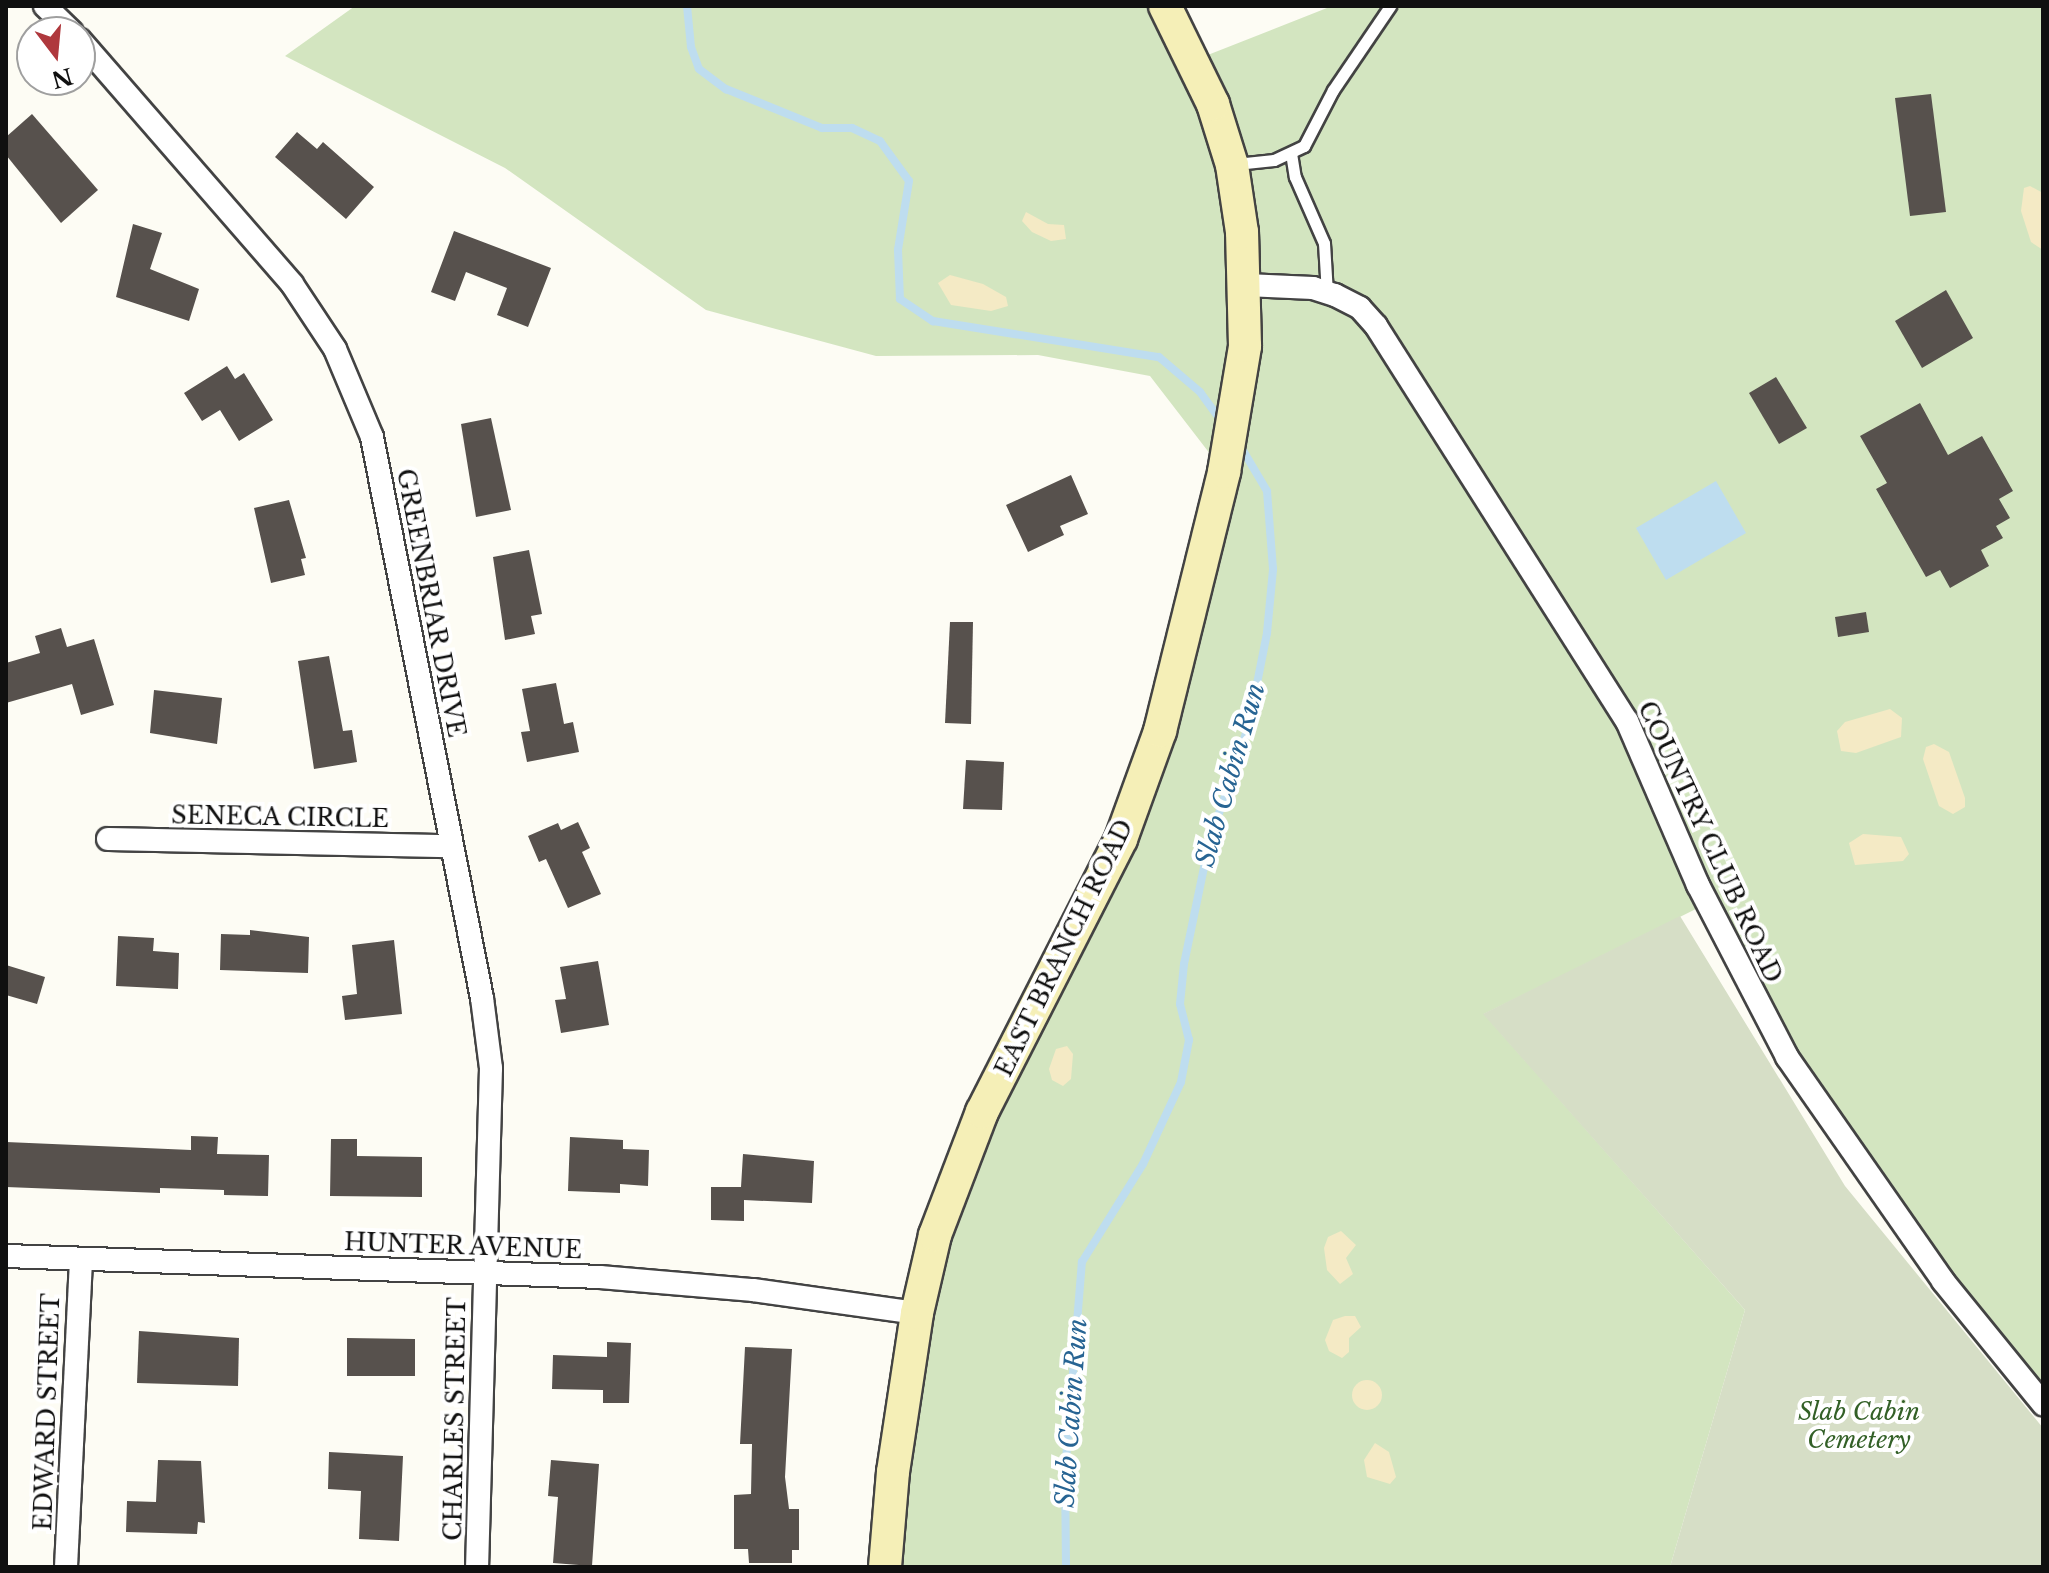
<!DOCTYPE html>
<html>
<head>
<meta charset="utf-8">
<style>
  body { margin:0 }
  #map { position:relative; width:2049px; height:1573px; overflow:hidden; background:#fdfcf4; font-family:"Libre Baskerville",serif }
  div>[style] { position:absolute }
  .green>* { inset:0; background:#d3e5c0 }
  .sand>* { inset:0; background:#f4eac5 }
  .round { border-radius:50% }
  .cemetery>* { inset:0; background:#d6dec6 }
  .water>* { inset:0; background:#beddef }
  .stream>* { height:8px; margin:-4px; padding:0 4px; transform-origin:4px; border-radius:4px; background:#beddef }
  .building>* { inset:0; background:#57514d }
  .roads { filter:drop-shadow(2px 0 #434343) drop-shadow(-2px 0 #434343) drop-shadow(0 2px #434343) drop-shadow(0 -2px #434343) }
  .lane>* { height:11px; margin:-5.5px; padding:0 5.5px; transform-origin:5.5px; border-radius:5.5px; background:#fff }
  .street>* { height:22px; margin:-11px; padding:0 11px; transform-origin:11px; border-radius:11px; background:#fff }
  .secondary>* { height:32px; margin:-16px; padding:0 16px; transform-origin:16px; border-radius:16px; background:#f5efb7 }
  span { translate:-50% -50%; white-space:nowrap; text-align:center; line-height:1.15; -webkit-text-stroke:8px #fff; paint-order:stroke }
  .street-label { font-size:24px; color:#101010 }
  .park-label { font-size:24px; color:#336027; font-style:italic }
  .water-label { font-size:26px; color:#276493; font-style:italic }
  .frame { position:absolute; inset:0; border:8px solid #101010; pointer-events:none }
  .north { position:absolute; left:16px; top:16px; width:80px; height:80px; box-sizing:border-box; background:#fff; border:2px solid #9f9f9f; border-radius:50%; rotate:164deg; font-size:22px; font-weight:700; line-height:32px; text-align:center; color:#101010 }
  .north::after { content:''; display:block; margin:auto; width:28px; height:36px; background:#af383d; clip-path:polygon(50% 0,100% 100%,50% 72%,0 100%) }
</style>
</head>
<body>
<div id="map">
  <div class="green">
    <i style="clip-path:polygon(355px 6px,1165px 6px,1195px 60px,1332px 6px,2043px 6px,2043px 1389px,1870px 1181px,1706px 904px,1484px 1014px,1745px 1310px,1670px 1567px,885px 1567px,935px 1235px,1121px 839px,1224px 472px,1150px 376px,1038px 355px,876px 356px,706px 310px,505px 168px,285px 56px)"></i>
  </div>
  <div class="sand">
    <i style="clip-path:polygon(2030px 186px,2043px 193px,2043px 250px,2031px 242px,2021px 211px,2024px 188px)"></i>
    <i style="clip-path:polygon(1026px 212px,1048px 224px,1064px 225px,1066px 239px,1051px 241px,1032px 232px,1022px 221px)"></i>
    <i style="clip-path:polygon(950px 275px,983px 284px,1006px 297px,1008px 306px,991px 311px,951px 305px,938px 283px)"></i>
    <i style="clip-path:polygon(1890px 709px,1902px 718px,1901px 737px,1856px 753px,1841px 751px,1837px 731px,1845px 722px)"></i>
    <i style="clip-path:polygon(1934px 744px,1949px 752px,1965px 798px,1965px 807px,1953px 814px,1939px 806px,1923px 759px,1926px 747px)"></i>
    <i style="clip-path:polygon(1863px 834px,1901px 837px,1909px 854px,1903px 861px,1855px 865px,1849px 843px)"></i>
    <i style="clip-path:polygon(1067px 1046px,1073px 1054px,1071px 1079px,1063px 1086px,1052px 1080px,1049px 1069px,1056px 1049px)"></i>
    <i style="clip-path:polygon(1341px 1231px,1356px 1245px,1346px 1258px,1353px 1274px,1340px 1284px,1327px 1270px,1324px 1248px,1328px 1237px)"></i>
    <i style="clip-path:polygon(1345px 1316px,1355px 1316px,1361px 1327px,1349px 1338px,1349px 1352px,1342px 1358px,1329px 1351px,1325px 1340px,1333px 1320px)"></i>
    <i class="round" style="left:1352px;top:1380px;width:30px;height:30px"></i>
    <i style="clip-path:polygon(1375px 1443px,1389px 1452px,1396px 1477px,1390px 1484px,1367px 1477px,1364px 1460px)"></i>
  </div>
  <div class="cemetery">
    <i style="clip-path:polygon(1680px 916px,1845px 1186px,2043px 1428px,2043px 1567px,1670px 1567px,1745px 1310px,1483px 1014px)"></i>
  </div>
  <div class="water">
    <i style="clip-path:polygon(1716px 481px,1746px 533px,1666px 580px,1636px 528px)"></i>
  </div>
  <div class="stream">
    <i style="left:687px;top:6px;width:41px;rotate:84.4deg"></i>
    <i style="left:691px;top:47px;width:23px;rotate:70deg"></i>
    <i style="left:699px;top:69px;width:34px;rotate:37deg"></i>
    <i style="left:726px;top:89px;width:104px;rotate:22.1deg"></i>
    <i style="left:822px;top:128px;width:30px"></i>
    <i style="left:852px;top:128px;width:31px;rotate:25deg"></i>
    <i style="left:880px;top:141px;width:49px;rotate:54.1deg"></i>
    <i style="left:909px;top:181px;width:70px;rotate:99.1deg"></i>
    <i style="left:898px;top:250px;width:49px;rotate:87.7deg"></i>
    <i style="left:900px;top:299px;width:40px;rotate:34deg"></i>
    <i style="left:933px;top:321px;width:229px;rotate:9.1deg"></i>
    <i style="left:1159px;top:357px;width:54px;rotate:40.5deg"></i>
    <i style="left:1200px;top:392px;width:37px;rotate:54deg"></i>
    <i style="left:1066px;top:1567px;width:95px;rotate:-90.6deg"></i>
    <i style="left:1065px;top:1472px;width:211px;rotate:-85.4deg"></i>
    <i style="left:1082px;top:1262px;width:115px;rotate:-58.1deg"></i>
    <i style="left:1143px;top:1164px;width:90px;rotate:-65.1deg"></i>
    <i style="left:1181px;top:1082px;width:43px;rotate:-79.2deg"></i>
    <i style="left:1189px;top:1040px;width:37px;rotate:-104deg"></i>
    <i style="left:1180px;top:1004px;width:40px;rotate:-84.3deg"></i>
    <i style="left:1184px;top:964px;width:124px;rotate:-78.3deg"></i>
    <i style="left:1209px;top:843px;width:126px;rotate:-71.4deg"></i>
    <i style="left:1249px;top:724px;width:93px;rotate:-78.8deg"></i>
    <i style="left:1267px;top:633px;width:64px;rotate:-84.6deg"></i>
    <i style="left:1273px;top:569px;width:78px;rotate:-94.4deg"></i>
    <i style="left:1267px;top:491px;width:57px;rotate:-120.6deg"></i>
  </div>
  <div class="building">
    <i style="clip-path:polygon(1931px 94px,1946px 212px,1910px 216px,1895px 98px)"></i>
    <i style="clip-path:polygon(32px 114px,98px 190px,61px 223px,6px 155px,6px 137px)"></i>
    <i style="clip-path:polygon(297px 132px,317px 149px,323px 142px,374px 187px,346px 219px,275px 157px)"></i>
    <i style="clip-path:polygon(133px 224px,162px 233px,150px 269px,199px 289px,189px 321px,116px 297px)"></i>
    <i style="clip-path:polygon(454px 231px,551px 268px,528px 327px,497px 315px,507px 288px,466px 272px,455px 301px,431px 292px)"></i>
    <i style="clip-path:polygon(1946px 290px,1973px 338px,1922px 368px,1895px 321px)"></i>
    <i style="clip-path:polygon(227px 366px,235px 379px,244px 373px,273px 420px,239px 441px,220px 410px,202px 421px,184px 393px)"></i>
    <i style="clip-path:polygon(1776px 377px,1807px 428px,1779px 444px,1749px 393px)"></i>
    <i style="clip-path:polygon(1920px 403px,1948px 455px,1982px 436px,2013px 491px,1999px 499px,2010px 518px,1996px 526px,2003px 538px,1981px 550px,1989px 566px,1950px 588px,1940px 570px,1926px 577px,1876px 489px,1887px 483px,1860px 436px)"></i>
    <i style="clip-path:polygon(491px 418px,511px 510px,476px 517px,461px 424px)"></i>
    <i style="clip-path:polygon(1071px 475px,1088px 514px,1060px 526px,1064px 535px,1028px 552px,1006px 505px)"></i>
    <i style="clip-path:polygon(289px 500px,306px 558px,301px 559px,305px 575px,271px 583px,254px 508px)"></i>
    <i style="clip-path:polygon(529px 550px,542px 614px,531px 616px,535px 634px,505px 640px,493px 557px)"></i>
    <i style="clip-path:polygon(1866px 612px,1869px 632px,1838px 637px,1835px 617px)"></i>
    <i style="clip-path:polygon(950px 622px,973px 622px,971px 724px,945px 723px)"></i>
    <i style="clip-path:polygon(61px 628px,67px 647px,94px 639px,114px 705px,81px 715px,72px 684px,6px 703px,6px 663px,40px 653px,35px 636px)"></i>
    <i style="clip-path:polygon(329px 656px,343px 731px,352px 730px,357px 762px,314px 769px,298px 661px)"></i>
    <i style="clip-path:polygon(556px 683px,564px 724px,573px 722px,579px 752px,527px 762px,521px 732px,530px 731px,522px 689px)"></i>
    <i style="clip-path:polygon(154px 690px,222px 698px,217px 744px,150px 733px)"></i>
    <i style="clip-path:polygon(966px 760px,1004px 762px,1002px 810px,963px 809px)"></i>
    <i style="clip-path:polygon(578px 822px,590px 848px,582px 852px,601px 894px,568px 908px,546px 859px,539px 862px,528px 836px,558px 823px,561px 830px)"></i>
    <i style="clip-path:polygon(250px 930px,309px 937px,308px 973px,220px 970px,221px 934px,250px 935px)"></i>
    <i style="clip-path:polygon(118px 936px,154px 938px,153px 951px,179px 953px,178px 989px,116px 986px)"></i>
    <i style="clip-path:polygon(394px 940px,402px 1014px,345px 1020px,342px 996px,357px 994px,352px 945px)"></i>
    <i style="clip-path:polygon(598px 961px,609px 1025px,561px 1033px,555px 1000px,566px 999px,560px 967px)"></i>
    <i style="clip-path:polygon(6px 965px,45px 977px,37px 1004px,6px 995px)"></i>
    <i style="clip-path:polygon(191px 1136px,218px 1137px,217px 1154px,269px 1155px,268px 1196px,224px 1195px,224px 1190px,160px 1188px,160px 1193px,6px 1187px,6px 1142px,191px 1150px)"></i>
    <i style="clip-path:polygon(570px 1137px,623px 1140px,623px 1149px,649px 1150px,648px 1186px,620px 1184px,620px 1193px,568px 1191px)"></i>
    <i style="clip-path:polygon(331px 1139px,357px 1139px,357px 1156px,422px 1157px,422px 1197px,330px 1196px)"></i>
    <i style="clip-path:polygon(743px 1154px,814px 1161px,812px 1203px,744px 1200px,744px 1221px,711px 1220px,711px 1187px,741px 1187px)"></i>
    <i style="clip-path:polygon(139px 1331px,239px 1338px,238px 1386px,137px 1383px)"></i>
    <i style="clip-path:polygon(347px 1338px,415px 1339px,415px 1376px,347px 1376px)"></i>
    <i style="clip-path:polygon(607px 1342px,631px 1343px,629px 1403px,603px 1403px,603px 1390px,552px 1389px,553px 1355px,607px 1357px)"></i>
    <i style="clip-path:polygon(745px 1347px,792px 1349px,785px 1477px,789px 1509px,799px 1509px,799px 1550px,792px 1550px,792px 1563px,749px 1563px,748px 1549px,734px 1549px,734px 1495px,751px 1494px,752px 1444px,740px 1444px)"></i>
    <i style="clip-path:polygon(329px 1452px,403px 1456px,399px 1541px,359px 1539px,361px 1491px,328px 1489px)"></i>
    <i style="clip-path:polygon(158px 1460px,201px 1461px,205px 1523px,198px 1522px,197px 1534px,126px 1532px,127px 1501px,156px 1502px)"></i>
    <i style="clip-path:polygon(551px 1460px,599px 1464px,592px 1566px,553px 1563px,558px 1497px,548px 1496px)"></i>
  </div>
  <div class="roads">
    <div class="lane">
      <i style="left:1291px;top:153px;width:24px;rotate:81deg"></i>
      <i style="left:1295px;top:177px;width:72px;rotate:66.3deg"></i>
      <i style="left:1324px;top:243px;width:50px;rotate:86.6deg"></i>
      <i style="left:1236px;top:164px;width:38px;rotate:-6deg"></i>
      <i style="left:1274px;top:160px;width:33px;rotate:-25deg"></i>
      <i style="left:1304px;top:146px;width:63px;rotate:-62.6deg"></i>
      <i style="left:1333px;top:90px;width:102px;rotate:-55.8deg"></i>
    </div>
    <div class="street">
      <i style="left:45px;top:6px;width:37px;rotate:44deg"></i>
      <i style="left:80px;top:40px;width:323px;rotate:49deg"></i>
      <i style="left:292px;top:284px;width:78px;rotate:56.5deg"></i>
      <i style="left:335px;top:349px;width:95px;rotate:67.2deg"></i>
      <i style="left:372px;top:437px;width:572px;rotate:78.91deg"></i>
      <i style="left:482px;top:998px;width:71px;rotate:82.7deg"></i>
      <i style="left:491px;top:1068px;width:499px;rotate:91.6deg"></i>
      <i style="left:1246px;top:285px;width:67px;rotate:2.6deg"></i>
      <i style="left:1313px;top:288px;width:23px;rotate:18deg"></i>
      <i style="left:1335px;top:295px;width:28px;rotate:27deg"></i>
      <i style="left:1360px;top:308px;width:24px;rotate:48deg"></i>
      <i style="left:1376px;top:326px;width:468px;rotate:57.6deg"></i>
      <i style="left:1627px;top:721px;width:179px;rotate:66.6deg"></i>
      <i style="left:1698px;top:885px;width:194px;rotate:62.6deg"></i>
      <i style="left:1787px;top:1057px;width:273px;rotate:55.1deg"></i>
      <i style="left:1943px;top:1281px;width:159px;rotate:50.9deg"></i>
      <i style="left:108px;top:839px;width:343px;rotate:1.2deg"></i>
      <i style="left:6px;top:1256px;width:594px;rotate:2.02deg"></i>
      <i style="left:600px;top:1277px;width:154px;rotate:4.9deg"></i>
      <i style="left:753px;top:1290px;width:166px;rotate:8deg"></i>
      <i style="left:66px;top:1567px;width:308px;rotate:-87.2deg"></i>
    </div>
    <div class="secondary">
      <i style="left:885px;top:1567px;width:95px;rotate:-85.2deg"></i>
      <i style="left:893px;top:1472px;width:161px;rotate:-81.4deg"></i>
      <i style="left:917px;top:1313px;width:80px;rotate:-77deg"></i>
      <i style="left:935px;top:1235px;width:132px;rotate:-69.1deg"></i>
      <i style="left:982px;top:1112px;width:306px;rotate:-63deg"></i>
      <i style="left:1121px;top:839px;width:115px;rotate:-70.1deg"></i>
      <i style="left:1160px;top:731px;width:267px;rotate:-76.1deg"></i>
      <i style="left:1224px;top:472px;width:128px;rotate:-80.5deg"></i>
      <i style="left:1245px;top:346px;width:114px;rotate:-91.5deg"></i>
      <i style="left:1242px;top:232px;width:68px;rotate:-98.5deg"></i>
      <i style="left:1232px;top:165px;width:64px;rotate:-107.3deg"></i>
      <i style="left:1213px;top:104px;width:109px;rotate:-116.1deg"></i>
    </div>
  </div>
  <div class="street-label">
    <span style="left:431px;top:603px;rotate:79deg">GREENBRIAR DRIVE</span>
    <span style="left:280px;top:817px;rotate:1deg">SENECA CIRCLE</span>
    <span style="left:1710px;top:842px;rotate:65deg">COUNTRY CLUB ROAD</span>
    <span style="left:1064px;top:948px;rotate:-64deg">EAST BRANCH ROAD</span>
    <span style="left:463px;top:1246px;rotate:2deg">HUNTER AVENUE</span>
    <span style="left:47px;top:1412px;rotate:-88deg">EDWARD STREET</span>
    <span style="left:455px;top:1419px;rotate:-89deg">CHARLES STREET</span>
  </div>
  <div class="park-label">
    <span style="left:1859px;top:1426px">Slab Cabin<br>Cemetery</span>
  </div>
  <div class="water-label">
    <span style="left:1231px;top:775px;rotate:-74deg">Slab Cabin Run</span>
    <span style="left:1072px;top:1413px;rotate:-86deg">Slab Cabin Run</span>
  </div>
  <div class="frame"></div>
  <div class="north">N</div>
</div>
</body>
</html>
